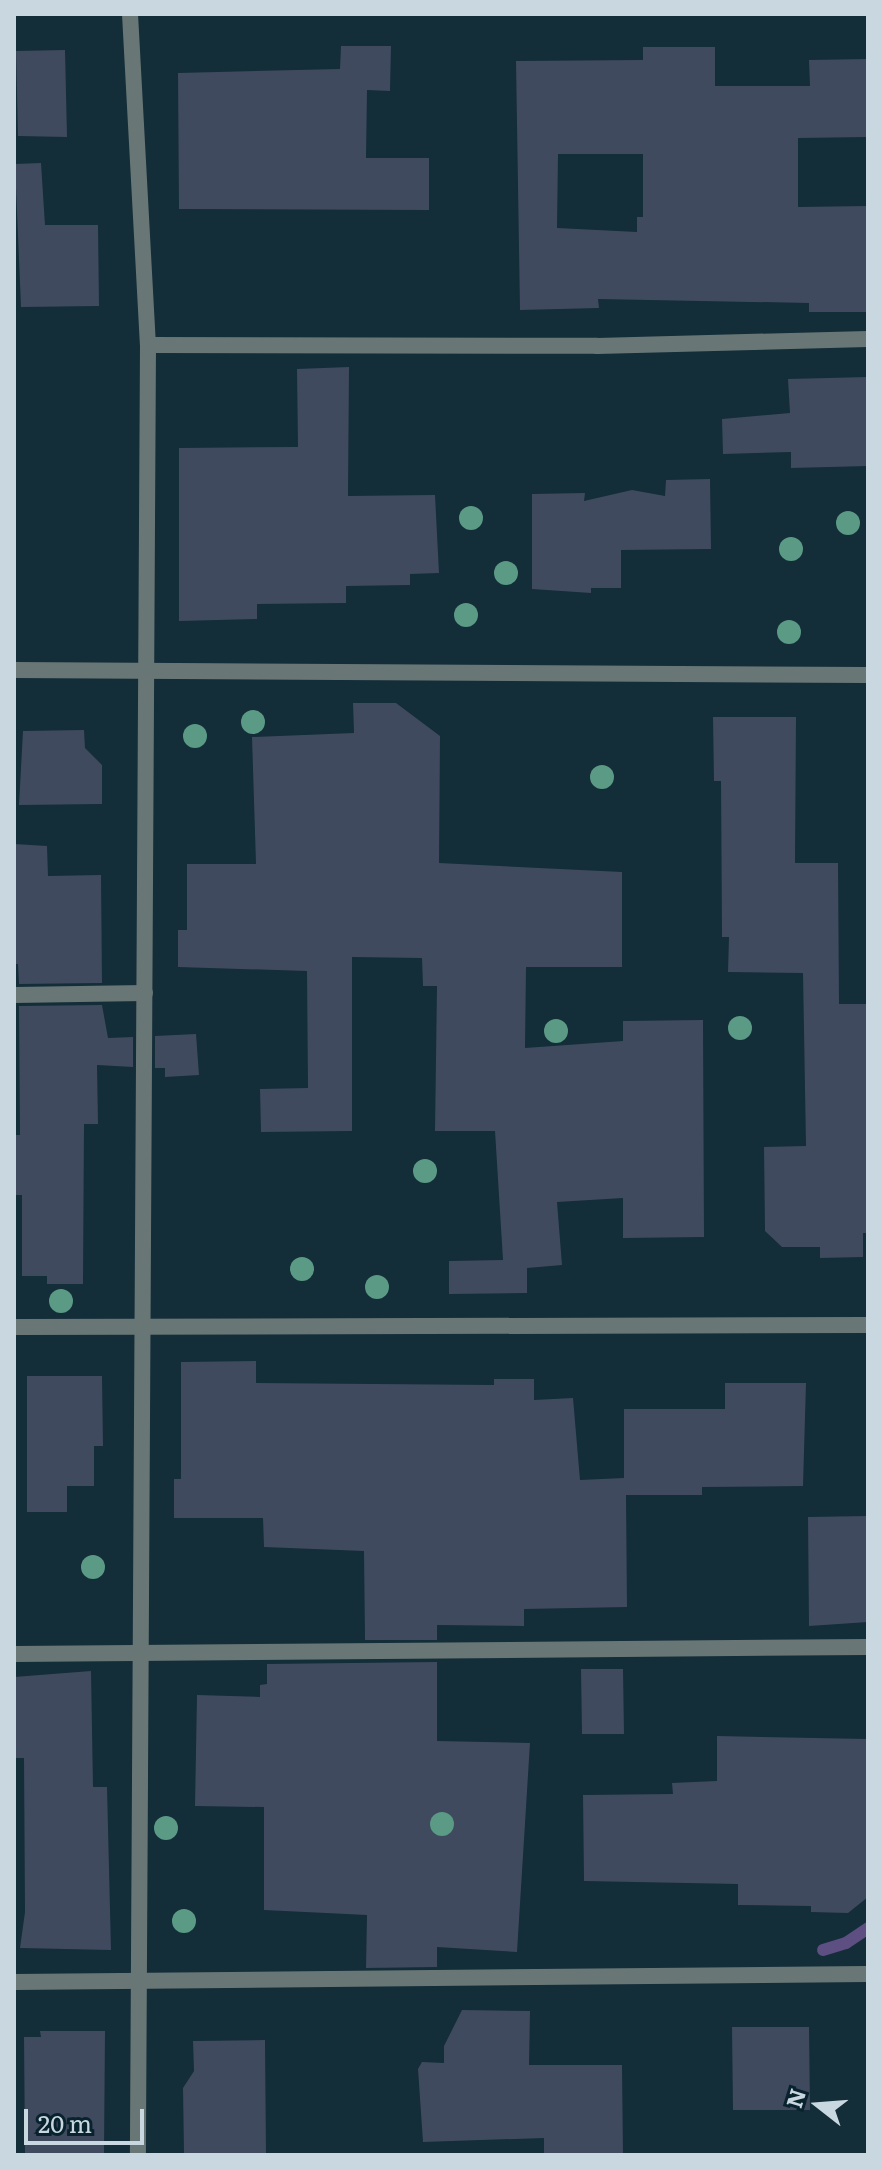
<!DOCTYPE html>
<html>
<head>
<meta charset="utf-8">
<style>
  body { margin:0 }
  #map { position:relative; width:882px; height:2169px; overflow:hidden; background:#132d39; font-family:Literata,serif }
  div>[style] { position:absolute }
  .stream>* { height:12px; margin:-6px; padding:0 6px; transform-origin:6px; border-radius:6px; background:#5d4f81 }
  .building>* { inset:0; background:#3f4a5f }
  .minor>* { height:16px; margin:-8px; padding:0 8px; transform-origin:8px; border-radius:8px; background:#687776 }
  .trees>* { width:24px; height:24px; margin:-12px; border-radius:50%; background:#5b9a85 }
  span { translate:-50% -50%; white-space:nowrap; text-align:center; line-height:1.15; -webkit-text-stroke:6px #08232e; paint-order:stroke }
  .frame { position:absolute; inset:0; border:16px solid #c9d8e0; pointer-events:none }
  .north { position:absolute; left:778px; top:2065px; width:80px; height:80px; -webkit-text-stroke:6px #08232e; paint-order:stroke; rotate:287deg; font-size:22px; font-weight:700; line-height:32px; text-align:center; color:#c9d8e0 }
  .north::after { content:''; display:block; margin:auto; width:28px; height:36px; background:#c9d8e0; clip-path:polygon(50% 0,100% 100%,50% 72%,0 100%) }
  .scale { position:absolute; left:24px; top:2109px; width:120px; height:36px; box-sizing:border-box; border:4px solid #c9d8e0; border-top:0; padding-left:10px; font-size:24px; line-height:28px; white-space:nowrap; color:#c9d8e0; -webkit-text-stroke:6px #08232e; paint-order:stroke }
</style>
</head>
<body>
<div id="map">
  <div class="stream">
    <i style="left:823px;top:1950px;width:24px;rotate:-17deg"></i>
    <i style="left:846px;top:1943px;width:27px;rotate:-34deg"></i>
  </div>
  <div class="building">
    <i style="clip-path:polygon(341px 46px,391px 46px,390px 91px,367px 90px,366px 158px,429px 158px,429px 210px,179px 209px,178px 73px,340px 69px)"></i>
    <i style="clip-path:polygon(evenodd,643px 47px,715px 47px,715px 86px,810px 86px,809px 60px,868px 59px,868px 137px,798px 138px,798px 207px,868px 206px,868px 312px,809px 312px,809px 303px,598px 299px,599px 308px,520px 310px,516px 61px,643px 60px,643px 47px,558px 154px,643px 154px,643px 217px,637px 217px,637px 232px,557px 228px,558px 154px)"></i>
    <i style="clip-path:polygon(65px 50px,67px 137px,18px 136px,16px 51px)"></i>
    <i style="clip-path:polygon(41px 163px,45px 225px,98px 225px,99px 306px,21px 307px,15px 164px)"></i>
    <i style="clip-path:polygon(349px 367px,348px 496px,435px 495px,439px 573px,410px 574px,410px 585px,346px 586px,346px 603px,257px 604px,257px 619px,179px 621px,179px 448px,298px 447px,297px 369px)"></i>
    <i style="clip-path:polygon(868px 377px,868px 466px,791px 468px,791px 452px,723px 454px,722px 419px,790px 413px,788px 379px)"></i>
    <i style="clip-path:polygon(710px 479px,711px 549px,621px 550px,621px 588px,591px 588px,591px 593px,532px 589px,532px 494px,585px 493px,584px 501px,632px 490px,665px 496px,666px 480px)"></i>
    <i style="clip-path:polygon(353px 703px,396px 703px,440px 736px,439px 863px,622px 872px,622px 967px,526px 967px,525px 1048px,623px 1041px,623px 1021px,703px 1020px,704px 1237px,623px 1238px,623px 1198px,557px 1202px,562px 1265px,527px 1268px,527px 1293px,449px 1294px,449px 1261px,503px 1260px,495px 1131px,435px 1131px,437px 986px,423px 986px,422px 958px,352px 957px,352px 1131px,261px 1132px,260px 1089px,308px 1088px,307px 971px,178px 967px,178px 930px,187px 930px,187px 864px,256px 864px,252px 737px,354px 733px)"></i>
    <i style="clip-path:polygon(713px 717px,796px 717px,795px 863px,838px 863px,839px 1004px,868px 1004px,868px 1233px,863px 1233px,863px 1257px,820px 1258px,820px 1247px,782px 1247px,765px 1231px,764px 1147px,806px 1146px,803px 973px,728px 972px,729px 937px,722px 937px,721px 781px,714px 781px)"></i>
    <i style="clip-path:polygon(84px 730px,85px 748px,102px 765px,102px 804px,19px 805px,23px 731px)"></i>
    <i style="clip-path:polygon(14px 844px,47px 846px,48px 876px,101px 875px,102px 983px,19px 984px,18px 964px,14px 964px)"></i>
    <i style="clip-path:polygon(102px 1005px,108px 1038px,133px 1037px,133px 1067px,97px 1065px,98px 1124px,84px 1124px,83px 1284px,47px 1284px,47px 1276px,22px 1276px,22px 1195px,14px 1195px,14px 1135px,20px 1135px,19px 1006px)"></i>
    <i style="clip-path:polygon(196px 1034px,199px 1075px,165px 1077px,165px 1068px,155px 1068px,155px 1036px)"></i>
    <i style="clip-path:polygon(256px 1361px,256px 1383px,494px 1385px,494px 1379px,534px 1379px,534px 1400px,573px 1398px,580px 1480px,624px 1478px,624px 1409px,725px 1409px,725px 1383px,806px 1383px,803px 1486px,702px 1487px,702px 1495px,626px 1495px,627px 1607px,524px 1609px,524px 1626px,437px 1625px,437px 1640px,365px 1640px,364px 1551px,264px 1547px,263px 1518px,174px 1518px,174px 1479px,181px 1479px,181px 1362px)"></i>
    <i style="clip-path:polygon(27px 1376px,102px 1376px,103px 1446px,94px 1446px,94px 1486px,67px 1486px,67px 1512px,27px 1512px)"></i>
    <i style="clip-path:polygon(868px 1516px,868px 1622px,809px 1626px,808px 1517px)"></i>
    <i style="clip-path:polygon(437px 1662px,437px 1741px,530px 1743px,517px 1952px,437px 1947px,437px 1967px,366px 1968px,367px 1915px,264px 1910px,264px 1807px,195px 1806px,197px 1695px,260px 1697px,260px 1685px,267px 1684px,267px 1664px)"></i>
    <i style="clip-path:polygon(581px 1669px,623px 1669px,624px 1734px,582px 1734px)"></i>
    <i style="clip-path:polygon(91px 1671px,93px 1787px,107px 1787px,111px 1950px,20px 1948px,25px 1912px,24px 1758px,14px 1758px,14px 1677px)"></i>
    <i style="clip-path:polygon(717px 1736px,868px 1739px,868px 1897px,848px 1913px,811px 1912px,811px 1906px,738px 1905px,738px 1884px,584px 1881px,583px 1795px,673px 1794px,672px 1783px,717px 1781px)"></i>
    <i style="clip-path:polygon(462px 2010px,530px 2011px,529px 2065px,622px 2065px,623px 2155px,544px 2155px,544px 2138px,423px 2142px,418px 2069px,422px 2062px,444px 2063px,444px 2046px)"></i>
    <i style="clip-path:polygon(732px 2027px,809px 2027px,810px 2110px,733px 2110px)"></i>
    <i style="clip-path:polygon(40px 2031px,105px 2031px,104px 2155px,25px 2155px,24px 2037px,41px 2037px)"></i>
    <i style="clip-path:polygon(265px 2040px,266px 2155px,184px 2154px,183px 2088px,194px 2071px,193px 2041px)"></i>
  </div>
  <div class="minor">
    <i style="left:130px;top:14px;width:331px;rotate:86.9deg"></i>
    <i style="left:148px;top:345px;width:1810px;rotate:90.32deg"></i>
    <i style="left:148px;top:345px;width:449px;rotate:0.1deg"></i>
    <i style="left:597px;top:346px;width:271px;rotate:-1.5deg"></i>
    <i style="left:14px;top:670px;width:854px;rotate:0.34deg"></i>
    <i style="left:14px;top:995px;width:131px;rotate:-0.9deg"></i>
    <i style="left:14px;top:1327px;width:854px;rotate:-0.13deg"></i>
    <i style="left:14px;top:1654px;width:854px;rotate:-0.47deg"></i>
    <i style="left:14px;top:1982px;width:854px;rotate:-0.54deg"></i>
  </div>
  <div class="trees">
    <i style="left:471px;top:518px"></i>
    <i style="left:848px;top:523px"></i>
    <i style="left:791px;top:549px"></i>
    <i style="left:506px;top:573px"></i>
    <i style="left:466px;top:615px"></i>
    <i style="left:789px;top:632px"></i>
    <i style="left:253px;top:722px"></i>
    <i style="left:195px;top:736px"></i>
    <i style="left:602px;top:777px"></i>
    <i style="left:740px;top:1028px"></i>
    <i style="left:556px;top:1031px"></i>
    <i style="left:425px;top:1171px"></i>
    <i style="left:302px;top:1269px"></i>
    <i style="left:377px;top:1287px"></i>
    <i style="left:61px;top:1301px"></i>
    <i style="left:93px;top:1567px"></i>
    <i style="left:442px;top:1824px"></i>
    <i style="left:166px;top:1828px"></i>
    <i style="left:184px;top:1921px"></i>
  </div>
  <div class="frame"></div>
  <div class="north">N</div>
  <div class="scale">20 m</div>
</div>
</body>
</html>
